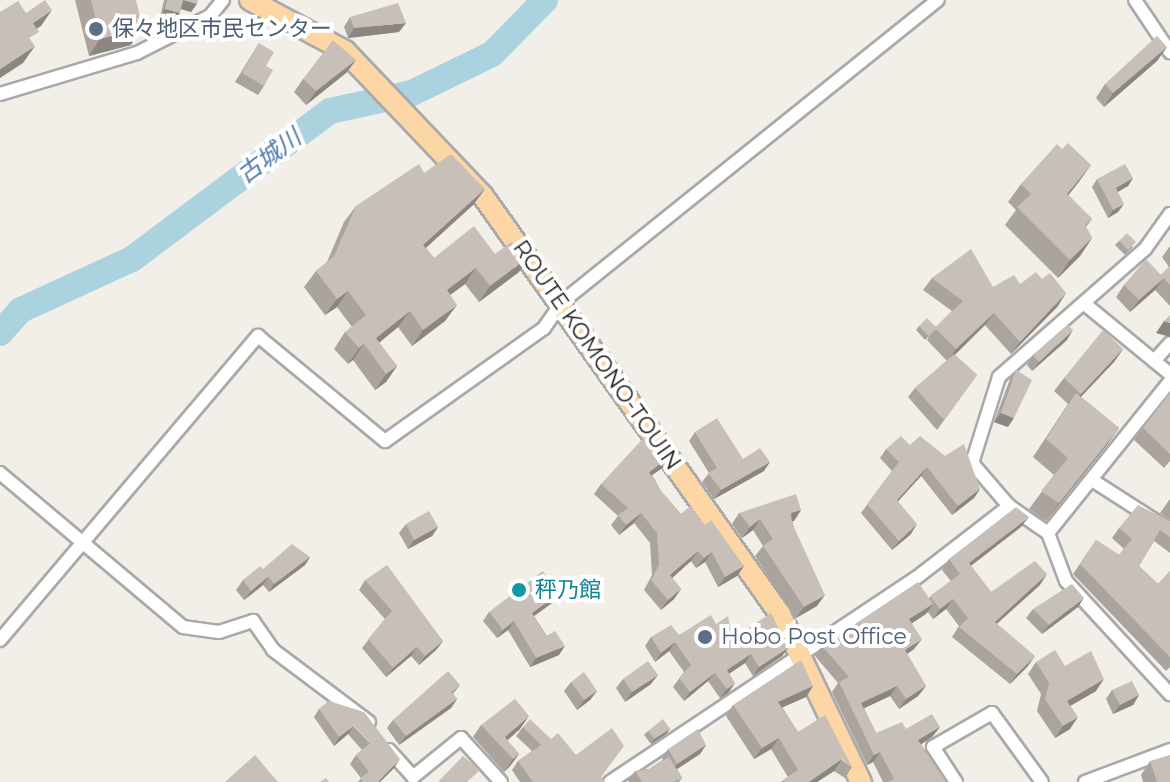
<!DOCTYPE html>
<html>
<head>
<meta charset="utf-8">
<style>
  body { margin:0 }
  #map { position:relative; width:1170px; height:782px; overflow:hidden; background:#f2efe9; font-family:Montserrat,"Noto Sans JP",sans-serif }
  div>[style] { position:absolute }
  .river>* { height:26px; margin:-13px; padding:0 13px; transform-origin:13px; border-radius:13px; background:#aad3df }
  .roads { filter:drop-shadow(2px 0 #a9a9a9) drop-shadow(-2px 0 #a9a9a9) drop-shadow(0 2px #a9a9a9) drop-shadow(0 -2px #a9a9a9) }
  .minor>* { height:12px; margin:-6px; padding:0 6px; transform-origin:6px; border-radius:6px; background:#fff }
  .primary>* { height:20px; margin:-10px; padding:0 10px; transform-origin:10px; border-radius:10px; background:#fcd6a4 }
  .wall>* { inset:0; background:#aba49e }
  .shaded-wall>* { inset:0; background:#8b8681 }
  .building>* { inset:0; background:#c7bfb8 }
  .dots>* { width:22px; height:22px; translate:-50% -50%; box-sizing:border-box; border:4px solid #fff; border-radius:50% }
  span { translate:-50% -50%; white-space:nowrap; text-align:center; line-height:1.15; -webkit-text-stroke:8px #fff; paint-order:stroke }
  .service-label { font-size:22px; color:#4e5e75 }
  .left { translate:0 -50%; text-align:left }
  .street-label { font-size:22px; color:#222 }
  .culture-label { font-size:22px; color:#0d838f }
  .water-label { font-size:24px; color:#4a7aab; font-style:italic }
</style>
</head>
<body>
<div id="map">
  <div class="river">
    <i style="left:0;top:333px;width:31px;rotate:-48deg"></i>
    <i style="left:21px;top:310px;width:122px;rotate:-24.7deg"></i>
    <i style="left:132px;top:259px;width:247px;rotate:-36.8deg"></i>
    <i style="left:330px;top:111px;width:84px;rotate:-12.4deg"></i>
    <i style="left:412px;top:93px;width:89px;rotate:-26deg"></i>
    <i style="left:492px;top:54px;width:76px;rotate:-45.5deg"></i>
  </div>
  <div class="roads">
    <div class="minor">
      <i style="left:1135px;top:0;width:63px;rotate:56.1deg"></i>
      <i style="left:0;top:94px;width:143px;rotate:-16.7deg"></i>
      <i style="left:137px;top:53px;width:82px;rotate:-26.9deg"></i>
      <i style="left:210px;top:16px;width:21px;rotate:-51deg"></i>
      <i style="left:1170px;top:214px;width:43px;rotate:125.5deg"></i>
      <i style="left:1145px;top:249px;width:194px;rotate:138.8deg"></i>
      <i style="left:999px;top:377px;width:90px;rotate:107.4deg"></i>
      <i style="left:972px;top:463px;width:57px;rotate:49.3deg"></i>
      <i style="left:1009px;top:506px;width:47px;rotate:34.7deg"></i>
      <i style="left:1048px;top:533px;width:195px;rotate:-51.2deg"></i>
      <i style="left:1086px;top:305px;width:109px;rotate:39.4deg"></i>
      <i style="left:1154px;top:361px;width:24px;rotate:-48deg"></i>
      <i style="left:0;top:473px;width:239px;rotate:40.1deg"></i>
      <i style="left:183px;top:627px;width:36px;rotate:8deg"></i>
      <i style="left:219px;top:632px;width:36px;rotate:-18deg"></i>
      <i style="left:253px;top:621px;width:35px;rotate:55deg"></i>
      <i style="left:273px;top:650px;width:120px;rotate:36.9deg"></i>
      <i style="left:1092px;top:480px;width:93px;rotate:32.7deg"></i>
      <i style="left:1048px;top:533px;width:51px;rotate:69.4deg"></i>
      <i style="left:1066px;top:581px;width:154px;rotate:47.4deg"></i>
      <i style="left:0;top:640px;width:399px;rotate:-49.7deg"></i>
      <i style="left:258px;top:336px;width:165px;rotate:39.6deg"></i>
      <i style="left:385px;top:441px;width:195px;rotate:-35.4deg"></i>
      <i style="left:544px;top:328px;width:32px;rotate:-55deg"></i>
      <i style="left:562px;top:302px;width:482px;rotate:-38.8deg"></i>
      <i style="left:389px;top:750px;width:36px;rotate:48deg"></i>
      <i style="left:413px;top:777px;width:62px;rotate:-39.1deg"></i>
      <i style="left:461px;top:738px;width:59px;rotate:47.7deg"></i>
      <i style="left:610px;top:782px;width:368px;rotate:-33.7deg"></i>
      <i style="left:916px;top:578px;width:118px;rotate:-37.7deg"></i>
      <i style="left:956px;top:782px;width:42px;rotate:-123.3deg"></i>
      <i style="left:933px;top:747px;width:68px;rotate:-30deg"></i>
      <i style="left:992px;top:713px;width:85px;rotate:54.1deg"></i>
      <i style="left:1085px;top:782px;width:91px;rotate:-20.6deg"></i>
    </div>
    <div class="primary">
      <i style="left:250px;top:0;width:108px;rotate:28.2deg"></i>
      <i style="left:345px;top:51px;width:200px;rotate:46.4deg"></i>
      <i style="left:483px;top:196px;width:513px;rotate:54.61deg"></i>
      <i style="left:780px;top:614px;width:187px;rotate:64.3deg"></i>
    </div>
  </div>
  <div class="wall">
    <i style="clip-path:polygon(75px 0,136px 0,131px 45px,89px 56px)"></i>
    <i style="clip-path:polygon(164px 0,198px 0,191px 12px,181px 9px,174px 21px,160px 17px)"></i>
    <i style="clip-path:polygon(350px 17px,399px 32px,348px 38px,344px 27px)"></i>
    <i style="clip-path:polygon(259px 43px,266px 66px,264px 86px,258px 95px,235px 82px)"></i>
    <i style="clip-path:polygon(1167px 47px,1157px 61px,1104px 107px,1096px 98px,1105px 84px)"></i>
    <i style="clip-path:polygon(356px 60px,346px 73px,306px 105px,294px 92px,303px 79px)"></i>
    <i style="clip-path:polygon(1062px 149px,1091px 165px,1068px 195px,1092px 219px,1086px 227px,1092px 238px,1080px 256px,1058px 278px,1005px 225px,1016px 210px,1008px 202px,1021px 184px)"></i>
    <i style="clip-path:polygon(424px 173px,485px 189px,473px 205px,426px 248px,434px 258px,495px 254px,519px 272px,479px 302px,465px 284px,450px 295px,445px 321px,412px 346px,398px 327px,379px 343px,397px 366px,386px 382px,375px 390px,353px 360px,348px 364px,334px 349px,345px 332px,352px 327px,337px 307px,325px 315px,304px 287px,316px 271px,327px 262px,344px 222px,356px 206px)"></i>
    <i style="clip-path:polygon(1133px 178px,1128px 186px,1118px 192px,1118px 212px,1108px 218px,1092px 187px,1097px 179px)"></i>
    <i style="clip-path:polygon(1119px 241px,1133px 247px,1125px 255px,1115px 245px)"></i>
    <i style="clip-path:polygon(1170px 246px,1170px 306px,1155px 290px,1130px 312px,1116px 297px,1124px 285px,1161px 275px,1169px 267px,1162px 257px)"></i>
    <i style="clip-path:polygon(932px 278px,993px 287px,1020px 284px,1058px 306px,1011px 354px,985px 325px,955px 355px,977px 375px,937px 430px,908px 397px,915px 388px,947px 361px,927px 340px,929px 336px,925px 340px,916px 330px,919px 326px,936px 327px,952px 311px,923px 290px)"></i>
    <i style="clip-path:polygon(1067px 340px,1032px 371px,1027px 365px,1033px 355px)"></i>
    <i style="clip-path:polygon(1123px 349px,1114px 362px,1081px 397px,1119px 428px,1106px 446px,1046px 521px,1029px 509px,1054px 475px,1033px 457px,1068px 404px,1054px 391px,1064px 378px)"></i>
    <i style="clip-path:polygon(1016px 370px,1008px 427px,994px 422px,1010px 379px)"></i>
    <i style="clip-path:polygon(1170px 393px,1170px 461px,1164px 468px,1134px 440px)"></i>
    <i style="clip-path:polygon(695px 432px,743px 459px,764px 471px,714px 499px,702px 482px,709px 473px,689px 441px)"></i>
    <i style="clip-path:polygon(910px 445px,980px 489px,974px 498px,952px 515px,921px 476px,898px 501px,911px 534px,892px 550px,861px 513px,892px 471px,880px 458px,886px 449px)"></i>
    <i style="clip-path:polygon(661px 469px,652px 475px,661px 491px,681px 514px,705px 525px,744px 566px,737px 576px,718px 587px,705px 562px,696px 568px,691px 561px,672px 578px,681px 589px,674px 599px,661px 610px,644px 590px,652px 575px,650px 543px,634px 523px,619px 535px,611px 525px,618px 516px,594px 494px,601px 484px)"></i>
    <i style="clip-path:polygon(1170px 499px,1170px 520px,1160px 513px)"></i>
    <i style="clip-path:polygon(801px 510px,794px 521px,792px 521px,817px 606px,796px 618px,755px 556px,763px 546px,753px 530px,742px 538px,732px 524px,739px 513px)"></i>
    <i style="clip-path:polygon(1170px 521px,1170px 553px,1154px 541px,1139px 566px,1158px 584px,1170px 571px,1170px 667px,1166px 671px,1073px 574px,1096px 540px,1119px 555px,1124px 549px,1112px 538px,1119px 528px)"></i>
    <i style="clip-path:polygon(406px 524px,438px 527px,432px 536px,408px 549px,399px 533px)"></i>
    <i style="clip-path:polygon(1021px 527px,971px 566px,991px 592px,1040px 585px,997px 624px,1028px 666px,1010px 684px,952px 637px,959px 626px,946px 609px,933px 619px,928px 612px,912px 623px,914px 649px,907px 654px,926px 686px,918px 696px,899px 709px,890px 696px,864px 708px,876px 733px,906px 729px,940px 727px,932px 737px,921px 744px,946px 782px,883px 782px,873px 762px,867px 765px,832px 692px,838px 683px,815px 656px,822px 646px,929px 598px,951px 581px,942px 570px,949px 559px)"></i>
    <i style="clip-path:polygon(310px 557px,305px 565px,269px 592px,263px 585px,244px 600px,236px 590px,243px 580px,263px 569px)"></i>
    <i style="clip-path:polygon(365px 580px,443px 641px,436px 650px,419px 665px,411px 656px,386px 677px,362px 648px,385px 619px,359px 590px)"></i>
    <i style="clip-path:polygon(552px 603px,534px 616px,559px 655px,530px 667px,508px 630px,497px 638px,483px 621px,489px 612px)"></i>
    <i style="clip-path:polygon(1078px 607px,1042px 634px,1026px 618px,1033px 609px)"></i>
    <i style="clip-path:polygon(716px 624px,732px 639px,788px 648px,782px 656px,753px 676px,745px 663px,729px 674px,729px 692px,720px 698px,708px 681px,684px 701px,673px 687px,684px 672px,669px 651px,655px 662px,645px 646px,651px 637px,679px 635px)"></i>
    <i style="clip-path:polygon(1036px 662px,1065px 666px,1096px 691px,1070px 706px,1070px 729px,1055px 738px,1037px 711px,1041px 694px,1028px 674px)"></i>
    <i style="clip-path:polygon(623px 679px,651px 684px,625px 702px,616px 688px)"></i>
    <i style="clip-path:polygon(571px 682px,597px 691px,590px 700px,577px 710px,564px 691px)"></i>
    <i style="clip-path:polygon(460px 685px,453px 694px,457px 699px,451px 708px,399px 745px,387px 728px,393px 720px)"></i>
    <i style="clip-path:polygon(813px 686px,806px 697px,782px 707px,798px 732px,852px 767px,845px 778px,834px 771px,817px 782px,781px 782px,788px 777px,771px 749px,754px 759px,726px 716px,733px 705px)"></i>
    <i style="clip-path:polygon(1112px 690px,1139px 695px,1133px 705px,1113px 714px,1106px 699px)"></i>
    <i style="clip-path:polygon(329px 701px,394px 768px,380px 782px,358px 782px,361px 778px,350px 764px,356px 755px,362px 750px,348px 734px,334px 746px,314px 717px,319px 709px)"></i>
    <i style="clip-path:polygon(481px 725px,520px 729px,507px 740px,519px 754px,510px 766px,504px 772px,473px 737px)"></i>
    <i style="clip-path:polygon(523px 727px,551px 739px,576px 755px,601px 777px,605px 782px,520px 782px,512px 770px,518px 761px,532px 751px,516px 736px)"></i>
    <i style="clip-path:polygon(670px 729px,666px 734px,651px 744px,644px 735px,648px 731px)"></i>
    <i style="clip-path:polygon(706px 745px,700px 754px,677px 769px,682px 778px,679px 782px,629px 782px,628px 781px,635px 771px,649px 769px,663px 760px,662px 758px,668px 749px)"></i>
    <i style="clip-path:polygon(1150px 761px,1170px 782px,1143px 782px,1141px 775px)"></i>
  </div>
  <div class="shaded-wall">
    <i style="clip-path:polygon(183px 0,197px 4px,191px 12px,178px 8px)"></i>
    <i style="clip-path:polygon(165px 9px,180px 13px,174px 21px,160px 17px)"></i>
    <i style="clip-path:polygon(52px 10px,41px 26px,21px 39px,33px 23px)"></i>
    <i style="clip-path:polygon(406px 23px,399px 32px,348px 38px,354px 28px)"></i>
    <i style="clip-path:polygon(143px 28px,131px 45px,89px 56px,100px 39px)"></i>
    <i style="clip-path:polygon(35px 46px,23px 63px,0 78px,0 69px)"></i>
    <i style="clip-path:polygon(1167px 47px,1157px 61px,1104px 107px,1113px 93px)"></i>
    <i style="clip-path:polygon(356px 60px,346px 73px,306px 105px,316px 91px)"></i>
    <i style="clip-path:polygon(1091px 165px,1078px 183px,1055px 212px,1067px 194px)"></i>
    <i style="clip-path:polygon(1133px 178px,1128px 186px,1110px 196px,1116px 188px)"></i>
    <i style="clip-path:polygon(485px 189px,473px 205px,411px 261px,423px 245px)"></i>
    <i style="clip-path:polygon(1124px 204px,1118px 212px,1108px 218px,1113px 210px)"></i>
    <i style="clip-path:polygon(1092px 238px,1080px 256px,1058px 278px,1070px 260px)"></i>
    <i style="clip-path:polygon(530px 256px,519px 272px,479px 302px,490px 286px)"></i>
    <i style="clip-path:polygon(476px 268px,465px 284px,435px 306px,447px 290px)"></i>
    <i style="clip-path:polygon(1164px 278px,1155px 290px,1130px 312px,1139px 300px)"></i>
    <i style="clip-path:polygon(348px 291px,337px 307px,325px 315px,337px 299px)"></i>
    <i style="clip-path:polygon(1066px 293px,1058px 306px,1011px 354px,1020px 342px)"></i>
    <i style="clip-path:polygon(457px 305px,445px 321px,412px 346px,423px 330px)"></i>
    <i style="clip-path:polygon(410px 311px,398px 327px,369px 351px,376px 338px)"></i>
    <i style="clip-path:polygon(994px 313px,985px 325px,948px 361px,956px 349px)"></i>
    <i style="clip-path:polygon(1164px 321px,1170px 323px,1170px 337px,1156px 333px)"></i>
    <i style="clip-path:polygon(1073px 330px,1067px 340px,1032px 371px,1039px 362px)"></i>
    <i style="clip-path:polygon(364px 344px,353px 360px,348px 364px,359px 348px)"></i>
    <i style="clip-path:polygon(1123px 349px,1114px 362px,1071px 407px,1081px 394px)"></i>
    <i style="clip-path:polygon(397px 366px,386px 382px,375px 390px,386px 374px)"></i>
    <i style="clip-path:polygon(1001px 413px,1014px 418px,1008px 427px,994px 422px)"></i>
    <i style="clip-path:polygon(1119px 428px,1106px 446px,1046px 521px,1059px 503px)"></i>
    <i style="clip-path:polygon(668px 458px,661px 469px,642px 482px,649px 472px)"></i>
    <i style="clip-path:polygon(770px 462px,764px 471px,714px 499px,721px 490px)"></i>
    <i style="clip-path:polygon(927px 467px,921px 476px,891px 509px,897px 500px)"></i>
    <i style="clip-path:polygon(980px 489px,974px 498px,952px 515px,958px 506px)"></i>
    <i style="clip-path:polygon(801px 510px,794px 521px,783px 524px,791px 513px)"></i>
    <i style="clip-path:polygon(641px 513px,634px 523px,619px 535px,626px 525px)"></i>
    <i style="clip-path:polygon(1029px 517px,1021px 527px,961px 573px,969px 563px)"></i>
    <i style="clip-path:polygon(760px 519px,753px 530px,742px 538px,750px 527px)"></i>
    <i style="clip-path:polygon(917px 524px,911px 534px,892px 550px,899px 541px)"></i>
    <i style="clip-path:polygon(438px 527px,432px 536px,408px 549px,414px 540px)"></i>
    <i style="clip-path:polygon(698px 551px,691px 561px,663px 586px,670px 575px)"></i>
    <i style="clip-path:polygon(712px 552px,705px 562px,696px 568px,704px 558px)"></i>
    <i style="clip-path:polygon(310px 557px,305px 565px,269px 592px,274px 584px)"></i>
    <i style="clip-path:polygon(744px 566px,737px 576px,718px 587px,725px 577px)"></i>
    <i style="clip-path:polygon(1047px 574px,1040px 585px,987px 632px,995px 622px)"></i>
    <i style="clip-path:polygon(269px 576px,262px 586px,244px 600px,251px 591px)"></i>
    <i style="clip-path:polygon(681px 589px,674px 599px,661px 610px,668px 600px)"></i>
    <i style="clip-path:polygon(558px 594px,552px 603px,526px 622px,532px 613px)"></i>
    <i style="clip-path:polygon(825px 595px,817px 606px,796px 618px,804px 607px)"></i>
    <i style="clip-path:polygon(1084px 598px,1078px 607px,1042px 634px,1049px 625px)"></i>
    <i style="clip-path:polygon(953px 599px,946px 609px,933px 619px,940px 609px)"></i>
    <i style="clip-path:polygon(933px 604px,926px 614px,902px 630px,909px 619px)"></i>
    <i style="clip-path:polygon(514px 621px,508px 630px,497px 638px,503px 630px)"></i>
    <i style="clip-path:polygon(922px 639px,914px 649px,898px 660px,905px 650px)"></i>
    <i style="clip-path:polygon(443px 641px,436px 650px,419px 665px,425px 656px)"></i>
    <i style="clip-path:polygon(675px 642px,669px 651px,655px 662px,661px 653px)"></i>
    <i style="clip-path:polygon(565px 646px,559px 655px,530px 667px,536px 658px)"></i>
    <i style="clip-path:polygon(417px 647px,411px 656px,386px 677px,393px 668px)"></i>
    <i style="clip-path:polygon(788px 648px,782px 656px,753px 676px,759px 667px)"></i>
    <i style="clip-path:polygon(751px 654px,745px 663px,721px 679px,727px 670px)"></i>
    <i style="clip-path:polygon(1035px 656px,1028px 666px,1010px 684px,1017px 674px)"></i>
    <i style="clip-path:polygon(715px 673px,708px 681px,684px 701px,690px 692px)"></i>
    <i style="clip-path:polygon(658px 675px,651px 684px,625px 702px,632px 692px)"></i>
    <i style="clip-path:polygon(1104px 679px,1096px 691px,1058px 713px,1067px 701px)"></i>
    <i style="clip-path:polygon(735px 683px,729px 692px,720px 698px,727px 689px)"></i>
    <i style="clip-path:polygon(813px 686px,806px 697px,770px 713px,778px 702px)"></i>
    <i style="clip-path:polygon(897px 686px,890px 696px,854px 713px,861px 703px)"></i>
    <i style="clip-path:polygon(926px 686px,918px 696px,899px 709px,906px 699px)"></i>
    <i style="clip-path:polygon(597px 691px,590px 700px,577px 710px,584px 700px)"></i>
    <i style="clip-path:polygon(1139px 695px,1133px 705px,1113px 714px,1120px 705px)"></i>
    <i style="clip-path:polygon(457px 699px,451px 708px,399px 745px,406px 736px)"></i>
    <i style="clip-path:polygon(529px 716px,520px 729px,501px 746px,505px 737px)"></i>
    <i style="clip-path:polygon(1078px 717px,1070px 729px,1055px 738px,1063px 726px)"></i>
    <i style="clip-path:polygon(354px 726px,348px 734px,334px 746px,339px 737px)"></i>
    <i style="clip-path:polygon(940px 727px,932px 737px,911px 751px,918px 740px)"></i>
    <i style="clip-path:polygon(670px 729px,666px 734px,651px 744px,654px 739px)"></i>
    <i style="clip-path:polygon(779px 738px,771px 749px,754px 759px,762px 748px)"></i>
    <i style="clip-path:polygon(706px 745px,700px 754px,671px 773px,677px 764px)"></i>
    <i style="clip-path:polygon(880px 752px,873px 762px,867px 765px,874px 755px)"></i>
    <i style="clip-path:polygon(519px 754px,510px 766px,504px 772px,513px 759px)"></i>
    <i style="clip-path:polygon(400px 759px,394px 768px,380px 782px,378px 782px)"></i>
    <i style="clip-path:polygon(842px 759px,834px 771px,817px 782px,809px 782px)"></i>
  </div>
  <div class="building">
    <i style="clip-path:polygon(45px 0,52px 10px,33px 23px,39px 32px,29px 38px,35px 46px,0 69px,0 12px,18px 1px,26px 13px)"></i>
    <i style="clip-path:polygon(91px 0,136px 0,143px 28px,100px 39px)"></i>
    <i style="clip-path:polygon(167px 0,198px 0,197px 4px,183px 0,180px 13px,165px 9px)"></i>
    <i style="clip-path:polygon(398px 3px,406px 23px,354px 28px,350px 17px)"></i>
    <i style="clip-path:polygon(1157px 36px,1167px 47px,1113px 93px,1105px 84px)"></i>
    <i style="clip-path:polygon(333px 40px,356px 60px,316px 91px,303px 79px)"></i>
    <i style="clip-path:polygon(259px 43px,274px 52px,266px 66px,273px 70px,264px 86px,242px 73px)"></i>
    <i style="clip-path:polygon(1068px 143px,1091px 165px,1067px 194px,1092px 219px,1085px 225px,1092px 238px,1070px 260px,1017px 207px,1031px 194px,1021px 184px,1057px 144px,1062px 149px)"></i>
    <i style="clip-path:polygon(451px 154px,485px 189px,423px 245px,434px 258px,474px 226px,495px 254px,511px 242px,530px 256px,490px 286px,476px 268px,447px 290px,457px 305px,423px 330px,410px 311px,376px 338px,397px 366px,386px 374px,364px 344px,359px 348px,345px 332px,366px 315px,348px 291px,337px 299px,316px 271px,334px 256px,356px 206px,419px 164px,424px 173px)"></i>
    <i style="clip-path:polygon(1125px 164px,1133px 178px,1116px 188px,1124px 204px,1113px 210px,1097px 179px)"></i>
    <i style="clip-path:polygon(1127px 233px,1136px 242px,1128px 250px,1119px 241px)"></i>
    <i style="clip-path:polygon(971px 249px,993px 287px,1014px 275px,1020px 284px,1036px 272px,1042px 279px,1050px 273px,1066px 293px,1020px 342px,994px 313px,956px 349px,935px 328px,963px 301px,932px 278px)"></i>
    <i style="clip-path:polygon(1146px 259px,1161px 275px,1170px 266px,1170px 285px,1164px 278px,1139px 300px,1124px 285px)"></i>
    <i style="clip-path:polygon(1170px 315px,1170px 323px,1164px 321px)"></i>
    <i style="clip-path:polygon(927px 318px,937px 328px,929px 336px,919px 326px)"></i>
    <i style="clip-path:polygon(1068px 325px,1073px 330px,1039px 362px,1033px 355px)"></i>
    <i style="clip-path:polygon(1103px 330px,1123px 349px,1081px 394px,1064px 378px)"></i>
    <i style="clip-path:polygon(954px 354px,977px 375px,944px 420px,915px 388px)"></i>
    <i style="clip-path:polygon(1016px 370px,1032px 380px,1014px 418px,1001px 413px)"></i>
    <i style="clip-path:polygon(1076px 393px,1119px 428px,1059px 503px,1041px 491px,1068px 458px,1046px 439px)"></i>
    <i style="clip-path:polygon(1170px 393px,1170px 454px,1143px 428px)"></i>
    <i style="clip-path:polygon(717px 418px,743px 459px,760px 448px,770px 462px,721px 490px,708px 473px,717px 468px,695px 432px)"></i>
    <i style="clip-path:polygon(648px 433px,668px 458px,649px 472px,661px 491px,681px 514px,690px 506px,705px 525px,711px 520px,744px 566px,725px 577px,712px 552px,704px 558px,698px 551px,670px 575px,681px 589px,668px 600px,651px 580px,659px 565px,657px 533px,641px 513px,626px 525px,618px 515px,628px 508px,601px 484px)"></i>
    <i style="clip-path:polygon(901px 436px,910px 445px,920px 436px,945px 456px,964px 444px,980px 489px,958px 506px,927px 467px,897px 500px,917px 524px,899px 541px,867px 504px,899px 462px,886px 449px)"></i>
    <i style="clip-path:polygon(796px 494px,801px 510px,791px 513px,792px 523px,825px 595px,804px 607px,763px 546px,773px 539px,760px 519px,750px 527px,739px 513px)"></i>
    <i style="clip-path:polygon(1138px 505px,1170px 521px,1170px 537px,1160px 530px,1139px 566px,1158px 584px,1170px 571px,1170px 657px,1080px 564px,1096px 540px,1119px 555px,1132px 539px,1119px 528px)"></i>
    <i style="clip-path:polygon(1016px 507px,1029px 517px,969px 563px,991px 592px,1035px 561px,1047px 574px,995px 622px,1035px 656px,1017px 674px,959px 627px,968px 618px,953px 599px,940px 609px,930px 596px,960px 574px,949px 559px)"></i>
    <i style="clip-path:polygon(429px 511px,438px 527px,414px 540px,406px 524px)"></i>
    <i style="clip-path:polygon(292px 544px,310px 557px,274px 584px,263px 569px)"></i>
    <i style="clip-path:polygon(387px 565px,443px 641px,425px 656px,417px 647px,393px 668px,368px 639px,392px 611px,365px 580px)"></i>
    <i style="clip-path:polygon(260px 566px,269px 576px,251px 591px,243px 580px)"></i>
    <i style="clip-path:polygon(543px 571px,558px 594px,532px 613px,546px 636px,555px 631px,565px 646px,536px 658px,514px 621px,503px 630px,489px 612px)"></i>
    <i style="clip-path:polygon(918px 582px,933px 604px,909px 619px,922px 639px,905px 650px,926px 686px,906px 699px,897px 686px,861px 703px,876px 733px,902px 722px,906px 729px,932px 714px,940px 727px,918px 740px,946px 782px,887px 782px,894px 779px,880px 752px,874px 755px,839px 682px,849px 677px,822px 646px)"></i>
    <i style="clip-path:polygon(1072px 584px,1084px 598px,1049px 625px,1033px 609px)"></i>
    <i style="clip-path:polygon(771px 613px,788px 648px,759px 667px,751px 654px,727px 670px,735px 683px,727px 689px,715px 673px,690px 692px,679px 678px,691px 665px,675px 642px,661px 653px,651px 637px,671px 625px,679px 635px,711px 615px,716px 624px,728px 616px,732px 639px)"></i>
    <i style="clip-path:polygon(1055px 650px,1065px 666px,1091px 651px,1104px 679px,1067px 701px,1078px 717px,1063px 726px,1045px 699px,1049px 683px,1036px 662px)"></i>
    <i style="clip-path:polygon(801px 660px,813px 686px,778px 702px,798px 732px,825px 715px,852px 767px,842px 759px,809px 782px,785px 782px,783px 780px,798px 770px,779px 738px,762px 748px,733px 705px)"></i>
    <i style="clip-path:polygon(648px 661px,658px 675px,632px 692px,623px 679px)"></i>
    <i style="clip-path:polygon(448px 671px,460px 685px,451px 692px,457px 699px,406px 736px,393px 720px)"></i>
    <i style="clip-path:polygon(584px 672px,597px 691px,584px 700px,571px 682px)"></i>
    <i style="clip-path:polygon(1132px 681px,1139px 695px,1120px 705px,1112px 690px)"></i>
    <i style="clip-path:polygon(515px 699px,529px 716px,505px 737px,519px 754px,513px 759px,481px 725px)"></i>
    <i style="clip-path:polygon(329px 701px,364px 712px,400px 759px,379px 781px,379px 782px,363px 782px,360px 778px,369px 772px,356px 755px,370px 743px,354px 726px,339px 737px,319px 709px)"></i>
    <i style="clip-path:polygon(530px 719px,551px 739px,558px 733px,576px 755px,612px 728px,624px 746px,601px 777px,605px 782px,533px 782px,518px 761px,541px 745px,523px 727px)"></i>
    <i style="clip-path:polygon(663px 719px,670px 729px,654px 739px,648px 731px)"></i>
    <i style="clip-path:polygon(698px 729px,706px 745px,677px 764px,668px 749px)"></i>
    <i style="clip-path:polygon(255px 755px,278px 782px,225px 782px)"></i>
    <i style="clip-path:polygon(1170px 755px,1170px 782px,1157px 782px,1150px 761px)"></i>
    <i style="clip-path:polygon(463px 756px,480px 770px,467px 782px,438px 782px)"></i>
    <i style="clip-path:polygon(669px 757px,682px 778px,674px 782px,642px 782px,635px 771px,649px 769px)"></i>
    <i style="clip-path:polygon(326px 778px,329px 782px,320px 782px)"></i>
  </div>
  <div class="dots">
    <i style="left:96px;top:29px;background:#5c6f8a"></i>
    <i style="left:519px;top:590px;background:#0f9aa8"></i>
    <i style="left:705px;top:637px;background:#5c6f8a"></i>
  </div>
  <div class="service-label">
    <span class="left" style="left:112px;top:29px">保々地区市民センター</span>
    <span class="left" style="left:721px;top:637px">Hobo Post Office</span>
  </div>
  <div class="street-label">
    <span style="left:597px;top:355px;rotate:55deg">ROUTE KOMONO-TOUIN</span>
  </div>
  <div class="culture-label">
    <span class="left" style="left:535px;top:590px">秤乃館</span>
  </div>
  <div class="water-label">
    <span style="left:269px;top:156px;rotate:-37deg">古城川</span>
  </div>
</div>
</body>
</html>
